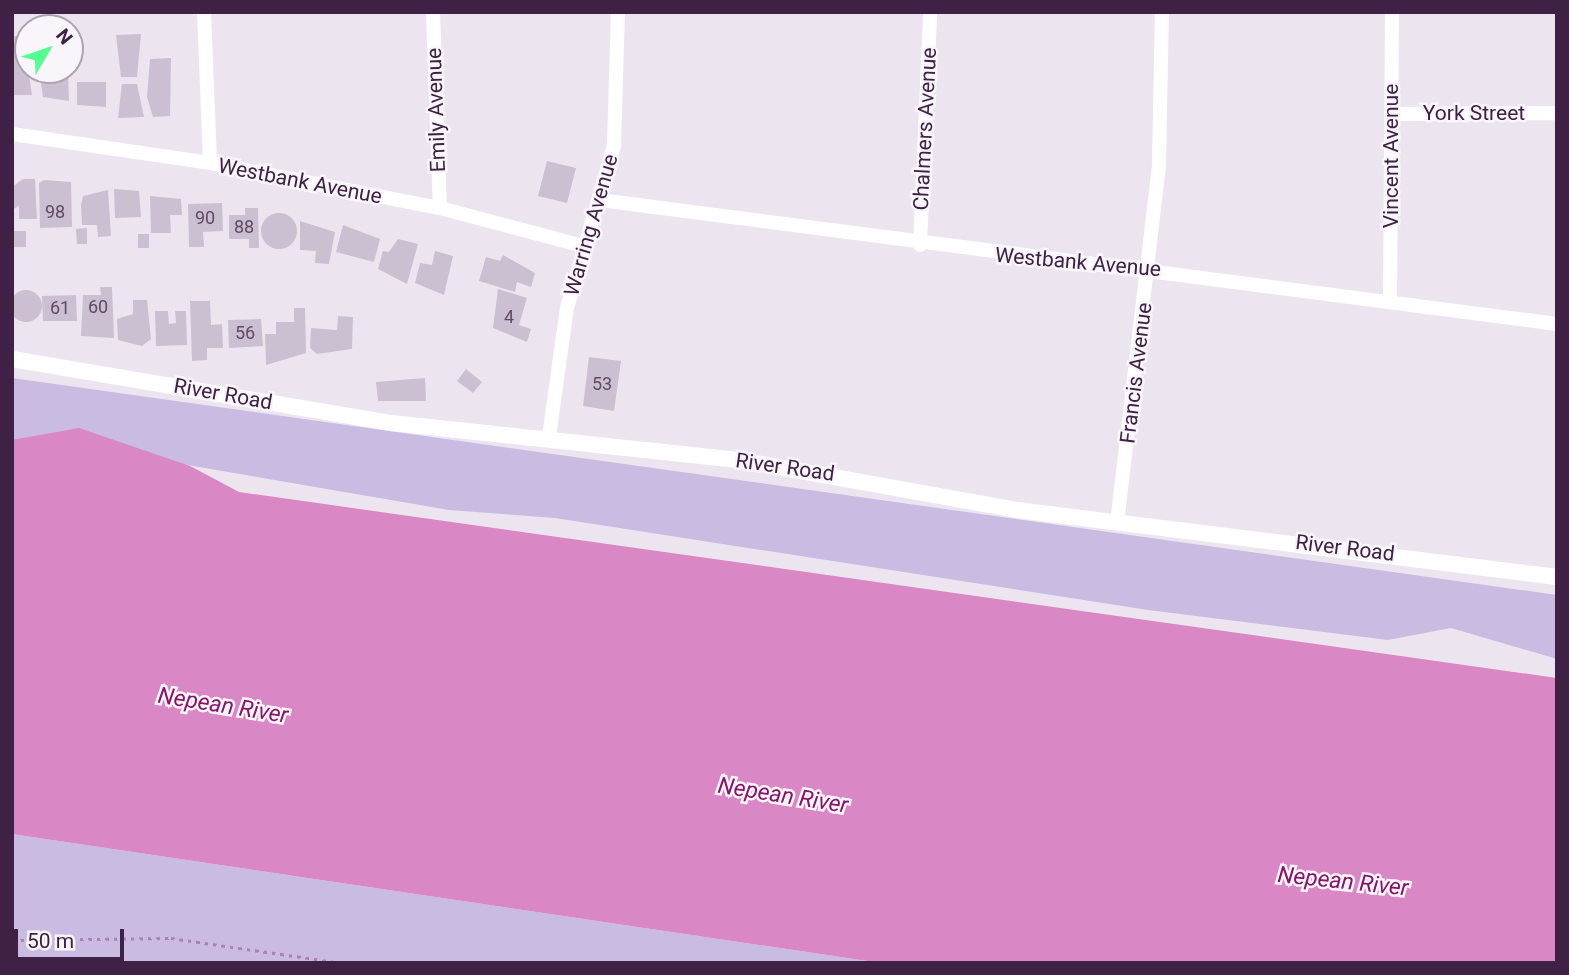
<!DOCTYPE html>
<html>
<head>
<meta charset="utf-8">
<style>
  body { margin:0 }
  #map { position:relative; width:1569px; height:975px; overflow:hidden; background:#ece5ef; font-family:Roboto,sans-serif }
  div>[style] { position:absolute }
  .green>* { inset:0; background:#cabbe3 }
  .water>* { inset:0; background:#da87c5 }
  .building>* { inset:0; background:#cbc0d1 }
  .round { border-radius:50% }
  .path>* { height:2.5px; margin-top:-1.25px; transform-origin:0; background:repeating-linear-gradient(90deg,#ab81b7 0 3.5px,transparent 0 8.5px) }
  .minor>* { height:14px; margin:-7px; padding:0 7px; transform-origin:7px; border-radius:7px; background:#fff }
  .tertiary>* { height:16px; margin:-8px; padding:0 8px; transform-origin:8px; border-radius:8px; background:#fff }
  span { translate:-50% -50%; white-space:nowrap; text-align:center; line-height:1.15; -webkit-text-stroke:5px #f9f6fb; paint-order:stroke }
  .number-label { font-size:18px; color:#614967 }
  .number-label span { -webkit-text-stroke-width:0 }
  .street-label { font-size:21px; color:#3e2144 }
  .water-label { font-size:23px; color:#881369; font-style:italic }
  .frame { position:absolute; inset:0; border:14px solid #3e2144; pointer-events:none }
  .north { position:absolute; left:14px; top:14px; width:70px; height:70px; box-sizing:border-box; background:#f9f6fb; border:2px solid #aea1b2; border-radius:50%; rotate:51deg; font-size:19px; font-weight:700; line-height:28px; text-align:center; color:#3e2144 }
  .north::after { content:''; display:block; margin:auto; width:24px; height:32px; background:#53ff8e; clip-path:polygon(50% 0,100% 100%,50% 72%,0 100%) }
  .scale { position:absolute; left:14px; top:929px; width:110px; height:32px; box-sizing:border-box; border:4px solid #3e2144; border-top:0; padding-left:9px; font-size:21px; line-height:24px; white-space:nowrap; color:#3e2144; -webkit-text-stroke:5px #f9f6fb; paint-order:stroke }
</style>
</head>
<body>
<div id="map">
  <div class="green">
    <i style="clip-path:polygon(12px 378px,1557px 595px,1557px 659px,1451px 628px,1388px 640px,1148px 610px,555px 518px,449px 510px,152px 459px,12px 444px)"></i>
    <i style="clip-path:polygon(12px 834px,881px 963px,12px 963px)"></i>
  </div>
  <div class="water">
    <i style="clip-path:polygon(79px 428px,190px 466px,239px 492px,1557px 678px,1557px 963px,881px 963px,12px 834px,12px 440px)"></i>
  </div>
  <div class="building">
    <i style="clip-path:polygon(141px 34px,137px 77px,121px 77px,116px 35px)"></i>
    <i style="clip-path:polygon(12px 36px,23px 36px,32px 95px,14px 95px)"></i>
    <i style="clip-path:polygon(171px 58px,170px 116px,153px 117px,147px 97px,150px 59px)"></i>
    <i style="clip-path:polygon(39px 70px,68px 70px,69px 101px,43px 97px)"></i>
    <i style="clip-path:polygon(77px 82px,106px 82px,106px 107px,77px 105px)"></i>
    <i style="clip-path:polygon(122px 84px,137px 84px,144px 117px,118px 118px)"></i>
    <i style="clip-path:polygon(547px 161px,576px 168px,567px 203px,538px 196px)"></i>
    <i style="clip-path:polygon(23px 179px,35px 179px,37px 219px,19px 219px,19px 206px,12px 210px,12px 187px)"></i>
    <i style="clip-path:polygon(44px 180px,71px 182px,72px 227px,40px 228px,39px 183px)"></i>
    <i style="clip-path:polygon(114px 189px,139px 191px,141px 217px,115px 218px)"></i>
    <i style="clip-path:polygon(108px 190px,111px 236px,98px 237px,97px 225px,82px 225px,81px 205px,83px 196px)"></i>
    <i style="clip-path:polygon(150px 196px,181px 199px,182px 215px,170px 215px,171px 233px,151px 233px)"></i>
    <i style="clip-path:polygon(222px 203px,223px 231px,203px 232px,204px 247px,189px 247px,188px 204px)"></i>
    <i style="clip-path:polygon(245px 208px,258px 208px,259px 248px,249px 248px,249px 239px,229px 239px,229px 215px,245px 215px)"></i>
    <i class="round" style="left:261px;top:213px;width:36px;height:36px"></i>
    <i style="clip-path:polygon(300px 221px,335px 232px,329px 264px,315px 263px,316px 251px,300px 250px)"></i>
    <i style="clip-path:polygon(343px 225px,380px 239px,374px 262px,336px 252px)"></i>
    <i style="clip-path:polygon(87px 228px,87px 244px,77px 244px,76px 229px)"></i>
    <i style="clip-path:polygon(12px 231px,26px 231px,26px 247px,12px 247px)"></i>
    <i style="clip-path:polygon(138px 234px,149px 234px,149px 248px,138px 248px)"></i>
    <i style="clip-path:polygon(398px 239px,418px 244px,407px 284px,378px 269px,383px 251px,389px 252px)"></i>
    <i style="clip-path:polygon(435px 251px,453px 256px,444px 295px,415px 283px,420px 263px,432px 265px)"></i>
    <i style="clip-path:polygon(503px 255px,535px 273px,531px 287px,517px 282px,515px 292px,479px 281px,486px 257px,500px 261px)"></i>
    <i style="clip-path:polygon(100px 287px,112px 287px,114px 338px,81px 336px,83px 295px,101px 295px)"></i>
    <i style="clip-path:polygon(498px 289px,527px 298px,519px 325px,531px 329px,527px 342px,493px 328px)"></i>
    <i class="round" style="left:10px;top:290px;width:32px;height:32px"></i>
    <i style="clip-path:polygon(76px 295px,77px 321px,43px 321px,42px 296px)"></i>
    <i style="clip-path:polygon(133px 300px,147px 300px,151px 339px,142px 346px,118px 340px,117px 319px,133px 314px)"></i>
    <i style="clip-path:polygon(190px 301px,210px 301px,211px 325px,222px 324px,223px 348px,207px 348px,207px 360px,192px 361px)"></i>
    <i style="clip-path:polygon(294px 308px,305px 308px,306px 353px,266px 365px,265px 334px,276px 334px,276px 322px,294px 322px)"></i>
    <i style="clip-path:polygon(155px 311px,168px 311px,169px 324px,176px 323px,175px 311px,186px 311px,187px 345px,156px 346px)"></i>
    <i style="clip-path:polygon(338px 316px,353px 317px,352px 349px,317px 354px,310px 348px,311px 328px,337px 330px)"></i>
    <i style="clip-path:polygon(261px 319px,263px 346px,229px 348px,228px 320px)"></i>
    <i style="clip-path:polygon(589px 357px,621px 361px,614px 411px,583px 406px)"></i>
    <i style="clip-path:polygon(466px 369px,482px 382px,473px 393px,457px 381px)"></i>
    <i style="clip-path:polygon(425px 378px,426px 401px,378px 401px,376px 382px)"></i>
  </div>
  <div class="path">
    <i style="left:12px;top:940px;width:159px;rotate:-0.7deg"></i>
    <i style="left:171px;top:938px;width:174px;rotate:8.3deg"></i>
  </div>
  <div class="minor">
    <i style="left:204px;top:12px;width:151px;rotate:87.7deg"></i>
    <i style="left:433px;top:12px;width:196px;rotate:88deg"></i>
    <i style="left:1391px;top:114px;width:166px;rotate:-0.3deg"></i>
    <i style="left:12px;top:134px;width:200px;rotate:8.3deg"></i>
    <i style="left:210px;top:163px;width:234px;rotate:11.1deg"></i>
    <i style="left:440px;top:208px;width:148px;rotate:14.9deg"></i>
    <i style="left:600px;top:200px;width:965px;rotate:7.38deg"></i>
    <i style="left:920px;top:245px;width:233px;rotate:-87.5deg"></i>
    <i style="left:1390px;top:300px;width:288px;rotate:-89.6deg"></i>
    <i style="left:549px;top:437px;width:130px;rotate:-82.1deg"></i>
    <i style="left:567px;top:308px;width:170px;rotate:-73.9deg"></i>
    <i style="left:614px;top:145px;width:133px;rotate:-88.3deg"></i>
    <i style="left:1117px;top:523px;width:362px;rotate:-83.3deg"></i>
    <i style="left:1159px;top:163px;width:151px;rotate:-88.9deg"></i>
  </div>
  <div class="tertiary">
    <i style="left:12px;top:359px;width:385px;rotate:9.6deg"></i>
    <i style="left:392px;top:423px;width:355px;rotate:6.1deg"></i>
    <i style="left:745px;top:461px;width:276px;rotate:10.2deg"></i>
    <i style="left:1017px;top:510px;width:544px;rotate:7.07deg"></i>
  </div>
  <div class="number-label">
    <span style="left:55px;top:212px">98</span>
    <span style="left:205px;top:218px">90</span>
    <span style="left:244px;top:227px">88</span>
    <span style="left:98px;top:307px">60</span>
    <span style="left:60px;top:308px">61</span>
    <span style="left:509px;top:317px">4</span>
    <span style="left:245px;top:333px">56</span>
    <span style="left:602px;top:384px">53</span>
  </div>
  <div class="street-label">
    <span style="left:436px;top:110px;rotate:-92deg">Emily Avenue</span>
    <span style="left:1474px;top:113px">York Street</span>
    <span style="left:925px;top:129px;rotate:-87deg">Chalmers Avenue</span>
    <span style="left:1391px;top:156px;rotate:-90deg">Vincent Avenue</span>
    <span style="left:300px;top:181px;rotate:11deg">Westbank Avenue</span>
    <span style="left:591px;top:225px;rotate:-74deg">Warring Avenue</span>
    <span style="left:1078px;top:262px;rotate:5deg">Westbank Avenue</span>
    <span style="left:1136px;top:373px;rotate:-83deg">Francis Avenue</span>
    <span style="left:223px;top:394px;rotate:10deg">River Road</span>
    <span style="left:785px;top:467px;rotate:8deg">River Road</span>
    <span style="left:1345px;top:548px;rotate:7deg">River Road</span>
  </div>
  <div class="water-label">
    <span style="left:223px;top:706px;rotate:9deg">Nepean River</span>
    <span style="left:783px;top:796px;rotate:9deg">Nepean River</span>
    <span style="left:1343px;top:882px;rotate:6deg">Nepean River</span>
  </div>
  <div class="frame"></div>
  <div class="north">N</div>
  <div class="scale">50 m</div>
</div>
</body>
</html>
